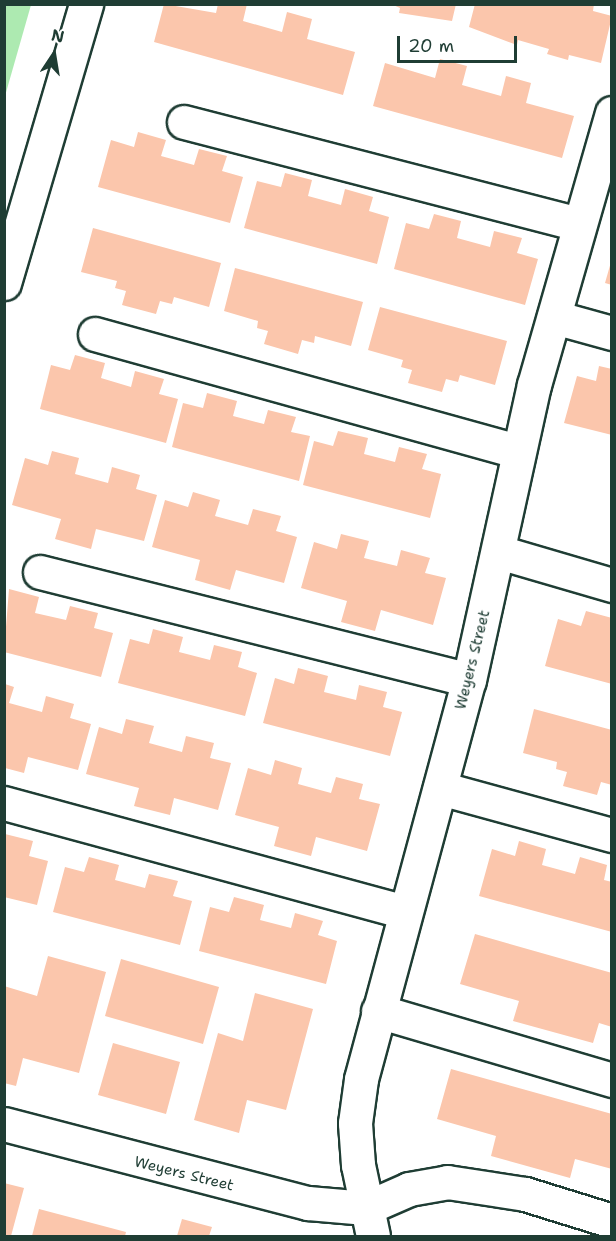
<!DOCTYPE html>
<html>
<head>
<meta charset="utf-8">
<style>
  body { margin:0 }
  #map { position:relative; width:616px; height:1241px; overflow:hidden; background:#fff; font-family:"Shantell Sans",sans-serif }
  div>[style] { position:absolute }
  .green>* { inset:0; background:#adeab1 }
  .building>* { inset:0; background:#fbc6ac }
  .roads { filter:drop-shadow(2px 0 #1f3d34) drop-shadow(-2px 0 #1f3d34) drop-shadow(0 2px #1f3d34) drop-shadow(0 -2px #1f3d34) }
  .minor>* { height:33px; margin:-16.5px; padding:0 16.5px; transform-origin:16.5px; border-radius:16.5px; background:#fff }
  span { translate:-50% -50%; white-space:nowrap; text-align:center; line-height:1.15; -webkit-text-stroke:4.5px #fff; paint-order:stroke }
  .street-label { font-size:15px; color:#1f3d34 }
  .frame { position:absolute; inset:0; border:6px solid #1f3d34; pointer-events:none }
  .north { position:absolute; left:24px; top:24px; width:60px; height:60px; -webkit-text-stroke:4px #fff; paint-order:stroke; rotate:12deg; font-size:16px; font-weight:700; line-height:24px; text-align:center; color:#1f3d34 }
  .north::after { content:''; display:block; margin:auto; width:21px; height:27px; background:#1f3d34; clip-path:polygon(50% 0,100% 100%,50% 72%,0 100%) }
  .scale { position:absolute; left:397px; top:36px; width:120px; height:27px; box-sizing:border-box; border:3px solid #1f3d34; border-top:0; padding-left:8px; font-size:18px; line-height:21px; white-space:nowrap; color:#1f3d34; -webkit-text-stroke:4px #fff; paint-order:stroke }
</style>
</head>
<body>
<div id="map">
  <div class="green">
    <i style="clip-path:polygon(5px 4px,31px 5px,5px 96px,4px 5px)"></i>
  </div>
  <div class="building">
    <i style="clip-path:polygon(164px 4px,216px 13px,218px 4px,247px 4px,243px 21px,282px 32px,287px 12px,312px 19px,307px 39px,355px 52px,343px 95px,154px 42px)"></i>
    <i style="clip-path:polygon(391px 4px,456px 4px,452px 21px,399px 13px,400px 8px)"></i>
    <i style="clip-path:polygon(475px 4px,594px 4px,593px 11px,612px 16px,601px 63px,569px 55px,568px 60px,547px 54px,549px 49px,518px 40px,517px 45px,469px 27px)"></i>
    <i style="clip-path:polygon(440px 59px,467px 66px,462px 85px,501px 96px,506px 76px,531px 83px,526px 103px,574px 116px,562px 158px,373px 106px,385px 63px,435px 78px)"></i>
    <i style="clip-path:polygon(138px 132px,166px 140px,161px 156px,194px 165px,199px 149px,227px 156px,222px 171px,243px 177px,230px 223px,98px 187px,111px 140px,134px 147px)"></i>
    <i style="clip-path:polygon(285px 173px,312px 180px,308px 196px,341px 205px,345px 189px,373px 197px,369px 211px,389px 217px,377px 264px,244px 228px,257px 181px,281px 187px)"></i>
    <i style="clip-path:polygon(434px 214px,461px 221px,457px 238px,490px 247px,494px 231px,522px 238px,517px 253px,538px 259px,525px 305px,394px 269px,406px 223px,429px 229px)"></i>
    <i style="clip-path:polygon(93px 228px,221px 263px,209px 307px,174px 297px,172px 304px,160px 301px,156px 314px,122px 305px,126px 291px,115px 288px,117px 281px,81px 272px)"></i>
    <i style="clip-path:polygon(611px 262px,612px 262px,612px 285px,605px 283px)"></i>
    <i style="clip-path:polygon(235px 268px,363px 302px,351px 346px,315px 336px,314px 343px,302px 340px,298px 354px,264px 344px,268px 331px,257px 328px,258px 321px,224px 311px)"></i>
    <i style="clip-path:polygon(380px 307px,507px 341px,495px 385px,460px 375px,458px 382px,446px 379px,442px 392px,408px 383px,412px 370px,401px 367px,403px 360px,368px 350px)"></i>
    <i style="clip-path:polygon(75px 355px,105px 363px,101px 378px,131px 387px,135px 371px,164px 379px,159px 394px,178px 399px,166px 443px,40px 409px,51px 365px,70px 370px)"></i>
    <i style="clip-path:polygon(599px 366px,612px 369px,612px 435px,564px 423px,577px 376px,596px 381px)"></i>
    <i style="clip-path:polygon(207px 393px,237px 401px,233px 416px,264px 424px,268px 410px,296px 417px,291px 432px,310px 436px,299px 481px,172px 447px,183px 403px,203px 408px)"></i>
    <i style="clip-path:polygon(338px 431px,368px 438px,364px 454px,395px 462px,399px 447px,427px 454px,422px 469px,441px 474px,430px 518px,303px 485px,314px 441px,333px 446px)"></i>
    <i style="clip-path:polygon(52px 451px,79px 458px,75px 474px,108px 483px,112px 467px,140px 475px,136px 489px,157px 495px,144px 541px,96px 529px,91px 549px,55px 539px,61px 519px,12px 505px,25px 458px,48px 465px)"></i>
    <i style="clip-path:polygon(193px 492px,220px 500px,215px 516px,248px 525px,253px 509px,281px 516px,276px 531px,297px 537px,284px 583px,236px 570px,230px 590px,195px 580px,200px 560px,152px 547px,165px 500px,188px 507px)"></i>
    <i style="clip-path:polygon(341px 534px,369px 541px,364px 558px,397px 566px,401px 550px,430px 558px,425px 573px,446px 578px,433px 625px,381px 610px,375px 631px,341px 622px,347px 601px,301px 588px,314px 542px,337px 549px)"></i>
    <i style="clip-path:polygon(9px 589px,39px 597px,35px 613px,66px 620px,70px 606px,98px 613px,94px 628px,113px 633px,101px 677px,4px 652px)"></i>
    <i style="clip-path:polygon(586px 611px,612px 618px,612px 684px,545px 666px,558px 619px,581px 626px)"></i>
    <i style="clip-path:polygon(153px 629px,183px 637px,179px 652px,210px 660px,214px 645px,242px 652px,238px 667px,257px 673px,245px 716px,118px 683px,130px 639px,149px 644px)"></i>
    <i style="clip-path:polygon(298px 668px,328px 676px,324px 692px,356px 700px,359px 685px,387px 692px,383px 707px,402px 712px,390px 756px,263px 723px,275px 678px,294px 684px)"></i>
    <i style="clip-path:polygon(5px 684px,14px 687px,9px 703px,42px 712px,46px 696px,74px 704px,70px 718px,91px 724px,78px 770px,28px 757px,24px 773px,5px 768px)"></i>
    <i style="clip-path:polygon(534px 709px,612px 730px,612px 785px,601px 782px,597px 795px,563px 786px,567px 772px,556px 769px,557px 762px,523px 753px)"></i>
    <i style="clip-path:polygon(126px 719px,154px 726px,149px 743px,182px 752px,186px 736px,214px 743px,210px 758px,231px 763px,218px 810px,174px 798px,170px 815px,134px 806px,139px 788px,86px 774px,99px 727px,122px 734px)"></i>
    <i style="clip-path:polygon(275px 760px,302px 768px,298px 784px,331px 793px,336px 777px,363px 784px,359px 799px,380px 804px,367px 851px,316px 837px,311px 856px,274px 846px,279px 827px,235px 815px,248px 768px,271px 775px)"></i>
    <i style="clip-path:polygon(5px 834px,33px 841px,29px 856px,48px 861px,37px 905px,4px 897px)"></i>
    <i style="clip-path:polygon(519px 841px,546px 849px,542px 865px,575px 874px,580px 857px,607px 865px,604px 880px,612px 882px,612px 932px,479px 896px,492px 849px,515px 856px)"></i>
    <i style="clip-path:polygon(89px 857px,119px 865px,115px 880px,145px 888px,149px 874px,178px 881px,173px 896px,192px 901px,180px 945px,53px 912px,65px 867px,84px 872px)"></i>
    <i style="clip-path:polygon(234px 897px,264px 905px,260px 920px,291px 928px,295px 913px,323px 921px,318px 935px,337px 941px,326px 984px,199px 951px,210px 907px,229px 912px)"></i>
    <i style="clip-path:polygon(475px 934px,612px 973px,612px 1027px,599px 1023px,593px 1043px,513px 1021px,519px 1001px,460px 984px)"></i>
    <i style="clip-path:polygon(48px 956px,106px 972px,79px 1073px,23px 1058px,16px 1086px,4px 1083px,4px 986px,37px 996px)"></i>
    <i style="clip-path:polygon(121px 959px,219px 987px,203px 1044px,105px 1016px)"></i>
    <i style="clip-path:polygon(255px 993px,313px 1009px,286px 1110px,247px 1100px,239px 1133px,194px 1120px,218px 1033px,243px 1041px)"></i>
    <i style="clip-path:polygon(113px 1043px,180px 1062px,166px 1114px,98px 1095px)"></i>
    <i style="clip-path:polygon(451px 1069px,612px 1114px,612px 1169px,575px 1159px,570px 1178px,491px 1156px,496px 1136px,437px 1119px)"></i>
    <i style="clip-path:polygon(4px 1183px,24px 1188px,11px 1236px,4px 1236px)"></i>
    <i style="clip-path:polygon(39px 1209px,126px 1232px,125px 1236px,32px 1236px)"></i>
    <i style="clip-path:polygon(182px 1219px,212px 1227px,209px 1236px,177px 1236px)"></i>
  </div>
  <div class="roads">
    <div class="minor">
      <i style="left:184px;top:122px;width:408px;rotate:14.5deg"></i>
      <i style="left:4px;top:283px;width:291px;rotate:-73.6deg"></i>
      <i style="left:554px;top:317px;width:60px;rotate:15.4deg"></i>
      <i style="left:95px;top:334px;width:439px;rotate:15.5deg"></i>
      <i style="left:499px;top:552px;width:118px;rotate:16.3deg"></i>
      <i style="left:40px;top:572px;width:442px;rotate:14.1deg"></i>
      <i style="left:440px;top:788px;width:178px;rotate:15.3deg"></i>
      <i style="left:4px;top:803px;width:415px;rotate:15.2deg"></i>
      <i style="left:378px;top:1011px;width:244px;rotate:16.4deg"></i>
      <i style="left:4px;top:1124px;width:314px;rotate:14.6deg"></i>
      <i style="left:308px;top:1203px;width:58px;rotate:4.9deg"></i>
      <i style="left:366px;top:1208px;width:47px;rotate:-23.8deg"></i>
      <i style="left:409px;top:1189px;width:39px;rotate:-10deg"></i>
      <i style="left:447px;top:1182px;width:79px;rotate:8.7deg"></i>
      <i style="left:525px;top:1194px;width:91px;rotate:17.2deg"></i>
      <i style="left:373px;top:1236px;width:73px;rotate:-101.9deg"></i>
      <i style="left:358px;top:1165px;width:42px;rotate:-94.1deg"></i>
      <i style="left:355px;top:1123px;width:44px;rotate:-82.2deg"></i>
      <i style="left:361px;top:1079px;width:413px;rotate:-74.9deg"></i>
      <i style="left:469px;top:680px;width:302px;rotate:-77.6deg"></i>
      <i style="left:534px;top:385px;width:283px;rotate:-74deg"></i>
    </div>
  </div>
  <div class="street-label">
    <span style="left:473px;top:660px;rotate:-76deg">Weyers Street</span>
    <span style="left:184px;top:1174px;rotate:14deg">Weyers Street</span>
  </div>
  <div class="frame"></div>
  <div class="north">N</div>
  <div class="scale">20 m</div>
</div>
</body>
</html>
